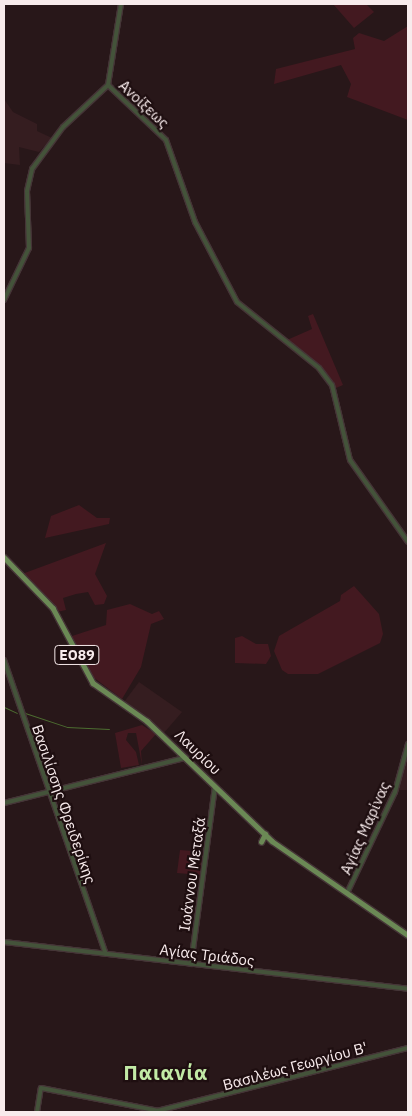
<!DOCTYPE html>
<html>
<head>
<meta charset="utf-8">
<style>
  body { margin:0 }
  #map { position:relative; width:412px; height:1116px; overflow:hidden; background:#281719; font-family:"IBM Plex Sans",sans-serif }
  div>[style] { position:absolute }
  .built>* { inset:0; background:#351d20 }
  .green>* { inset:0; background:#431920 }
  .stream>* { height:1px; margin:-0.5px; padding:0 0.5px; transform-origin:0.5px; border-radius:0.5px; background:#4d6e31 }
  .roads { filter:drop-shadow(1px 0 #453537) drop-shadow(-1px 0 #453537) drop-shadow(0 1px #453537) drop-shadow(0 -1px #453537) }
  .minor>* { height:4px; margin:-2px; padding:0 2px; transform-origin:2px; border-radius:2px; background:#44533a }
  .major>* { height:4.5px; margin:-2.25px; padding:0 2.25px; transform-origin:2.25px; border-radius:2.25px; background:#6b8955 }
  span { translate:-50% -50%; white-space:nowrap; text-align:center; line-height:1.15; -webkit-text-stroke:4.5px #1e0e10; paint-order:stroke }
  .shield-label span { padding:1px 4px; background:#1e0e10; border:1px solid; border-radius:4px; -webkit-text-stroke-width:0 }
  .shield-label { font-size:14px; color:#f8ebec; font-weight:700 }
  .street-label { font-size:15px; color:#f8ebec }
  .district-label { font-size:20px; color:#c2eaa6; font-weight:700; letter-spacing:1px }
  .frame { position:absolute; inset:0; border:5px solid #f8ebec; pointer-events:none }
</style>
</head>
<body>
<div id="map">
  <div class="built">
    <i style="clip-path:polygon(4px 99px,13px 112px,37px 124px,37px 131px,52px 138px,39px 152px,19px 147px,20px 165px,4px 163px)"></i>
    <i style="clip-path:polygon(139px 682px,182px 712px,163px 734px,124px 702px)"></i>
    <i style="clip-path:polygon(408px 748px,408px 790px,398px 790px,403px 760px)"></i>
  </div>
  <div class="green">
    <i style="clip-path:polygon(333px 4px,366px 4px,374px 12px,354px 28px)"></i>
    <i style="clip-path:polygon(408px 26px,408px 120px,347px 97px,351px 84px,341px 65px,274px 84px,276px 69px,355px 49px,353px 38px,359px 33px,384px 41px)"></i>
    <i style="clip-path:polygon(313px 314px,343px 385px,336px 388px,287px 340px,312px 329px,308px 316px)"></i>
    <i style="clip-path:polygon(79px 505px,97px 518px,110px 518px,109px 524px,45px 538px,51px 516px)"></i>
    <i style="clip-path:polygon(106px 543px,95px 574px,107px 596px,104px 604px,95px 605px,88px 592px,76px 594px,63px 598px,66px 610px,57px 612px,22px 574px)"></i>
    <i style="clip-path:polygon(354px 586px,379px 614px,383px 634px,380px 643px,318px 674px,288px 674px,282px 670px,274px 651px,279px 636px,340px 601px,341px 595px)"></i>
    <i style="clip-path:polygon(130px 604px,152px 614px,159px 611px,164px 619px,151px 624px,141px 667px,122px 699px,89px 674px,69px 637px,106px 625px,107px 610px)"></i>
    <i style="clip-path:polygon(242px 636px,256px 644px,268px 644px,271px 656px,266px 664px,235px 663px,235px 638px)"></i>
    <i style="clip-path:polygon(142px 725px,156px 734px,141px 751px,142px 765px,136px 733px,128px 733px,126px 740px,136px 752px,139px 765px,121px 768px,115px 733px)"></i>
    <i style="clip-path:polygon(180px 850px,204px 852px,201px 875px,177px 873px)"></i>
  </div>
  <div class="stream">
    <i style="left:4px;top:707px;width:14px;rotate:25deg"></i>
    <i style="left:25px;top:713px;width:44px;rotate:18.4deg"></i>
    <i style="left:67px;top:727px;width:42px;rotate:2.7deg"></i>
  </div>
  <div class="roads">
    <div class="minor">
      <i style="left:108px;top:85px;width:80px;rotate:43.5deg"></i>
      <i style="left:166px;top:140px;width:87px;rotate:70.5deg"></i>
      <i style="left:195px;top:222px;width:90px;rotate:62.3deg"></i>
      <i style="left:237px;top:302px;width:105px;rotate:38.8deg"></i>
      <i style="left:319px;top:368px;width:21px;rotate:53deg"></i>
      <i style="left:332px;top:385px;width:77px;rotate:76.5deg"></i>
      <i style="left:350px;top:460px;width:100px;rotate:54.7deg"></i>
      <i style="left:4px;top:300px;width:58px;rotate:-64.3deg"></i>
      <i style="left:29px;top:248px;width:57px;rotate:-92deg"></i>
      <i style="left:27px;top:191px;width:23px;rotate:-77deg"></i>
      <i style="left:32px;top:169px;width:52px;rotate:-53.6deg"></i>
      <i style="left:63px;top:127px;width:62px;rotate:-43deg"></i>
      <i style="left:108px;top:85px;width:82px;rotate:-80.9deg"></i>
      <i style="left:4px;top:660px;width:311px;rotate:70.9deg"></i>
      <i style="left:4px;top:803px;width:187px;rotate:-14deg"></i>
      <i style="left:348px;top:891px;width:110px;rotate:-64.6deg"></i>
      <i style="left:395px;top:792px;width:50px;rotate:-74.8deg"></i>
      <i style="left:4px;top:942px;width:407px;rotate:6.6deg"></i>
      <i style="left:191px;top:964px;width:179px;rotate:-82.3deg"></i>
      <i style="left:157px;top:1111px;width:259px;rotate:-14.1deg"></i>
      <i style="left:37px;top:1112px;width:24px;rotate:-81deg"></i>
      <i style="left:41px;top:1088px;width:120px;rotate:11deg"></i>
    </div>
    <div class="major">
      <i style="left:4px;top:557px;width:71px;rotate:46.1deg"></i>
      <i style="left:53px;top:608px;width:85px;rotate:61.9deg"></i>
      <i style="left:93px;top:683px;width:66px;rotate:35.1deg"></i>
      <i style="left:147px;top:721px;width:173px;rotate:43.8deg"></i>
      <i style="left:272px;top:841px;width:165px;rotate:34.7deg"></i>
      <i style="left:261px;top:842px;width:9px;rotate:-63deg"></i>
    </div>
  </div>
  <div class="shield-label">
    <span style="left:77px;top:655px">ΕΟ89</span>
  </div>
  <div class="street-label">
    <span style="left:144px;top:104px;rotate:43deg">Ανοίξεως</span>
    <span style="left:198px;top:752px;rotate:44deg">Λαυρίου</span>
    <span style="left:64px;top:804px;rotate:71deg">Βασιλίσσης Φρειδερίκης</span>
    <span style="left:365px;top:828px;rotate:-66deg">Αγίας Μαρίνας</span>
    <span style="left:192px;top:874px;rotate:-82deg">Ιωάννου Μεταξά</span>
    <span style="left:207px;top:955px;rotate:7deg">Αγίας Τριάδος</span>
    <span style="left:295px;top:1066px;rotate:-15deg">Βασιλέως Γεωργίου Β'</span>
  </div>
  <div class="district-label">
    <span style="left:166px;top:1072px">Παιανία</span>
  </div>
  <div class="frame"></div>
</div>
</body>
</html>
